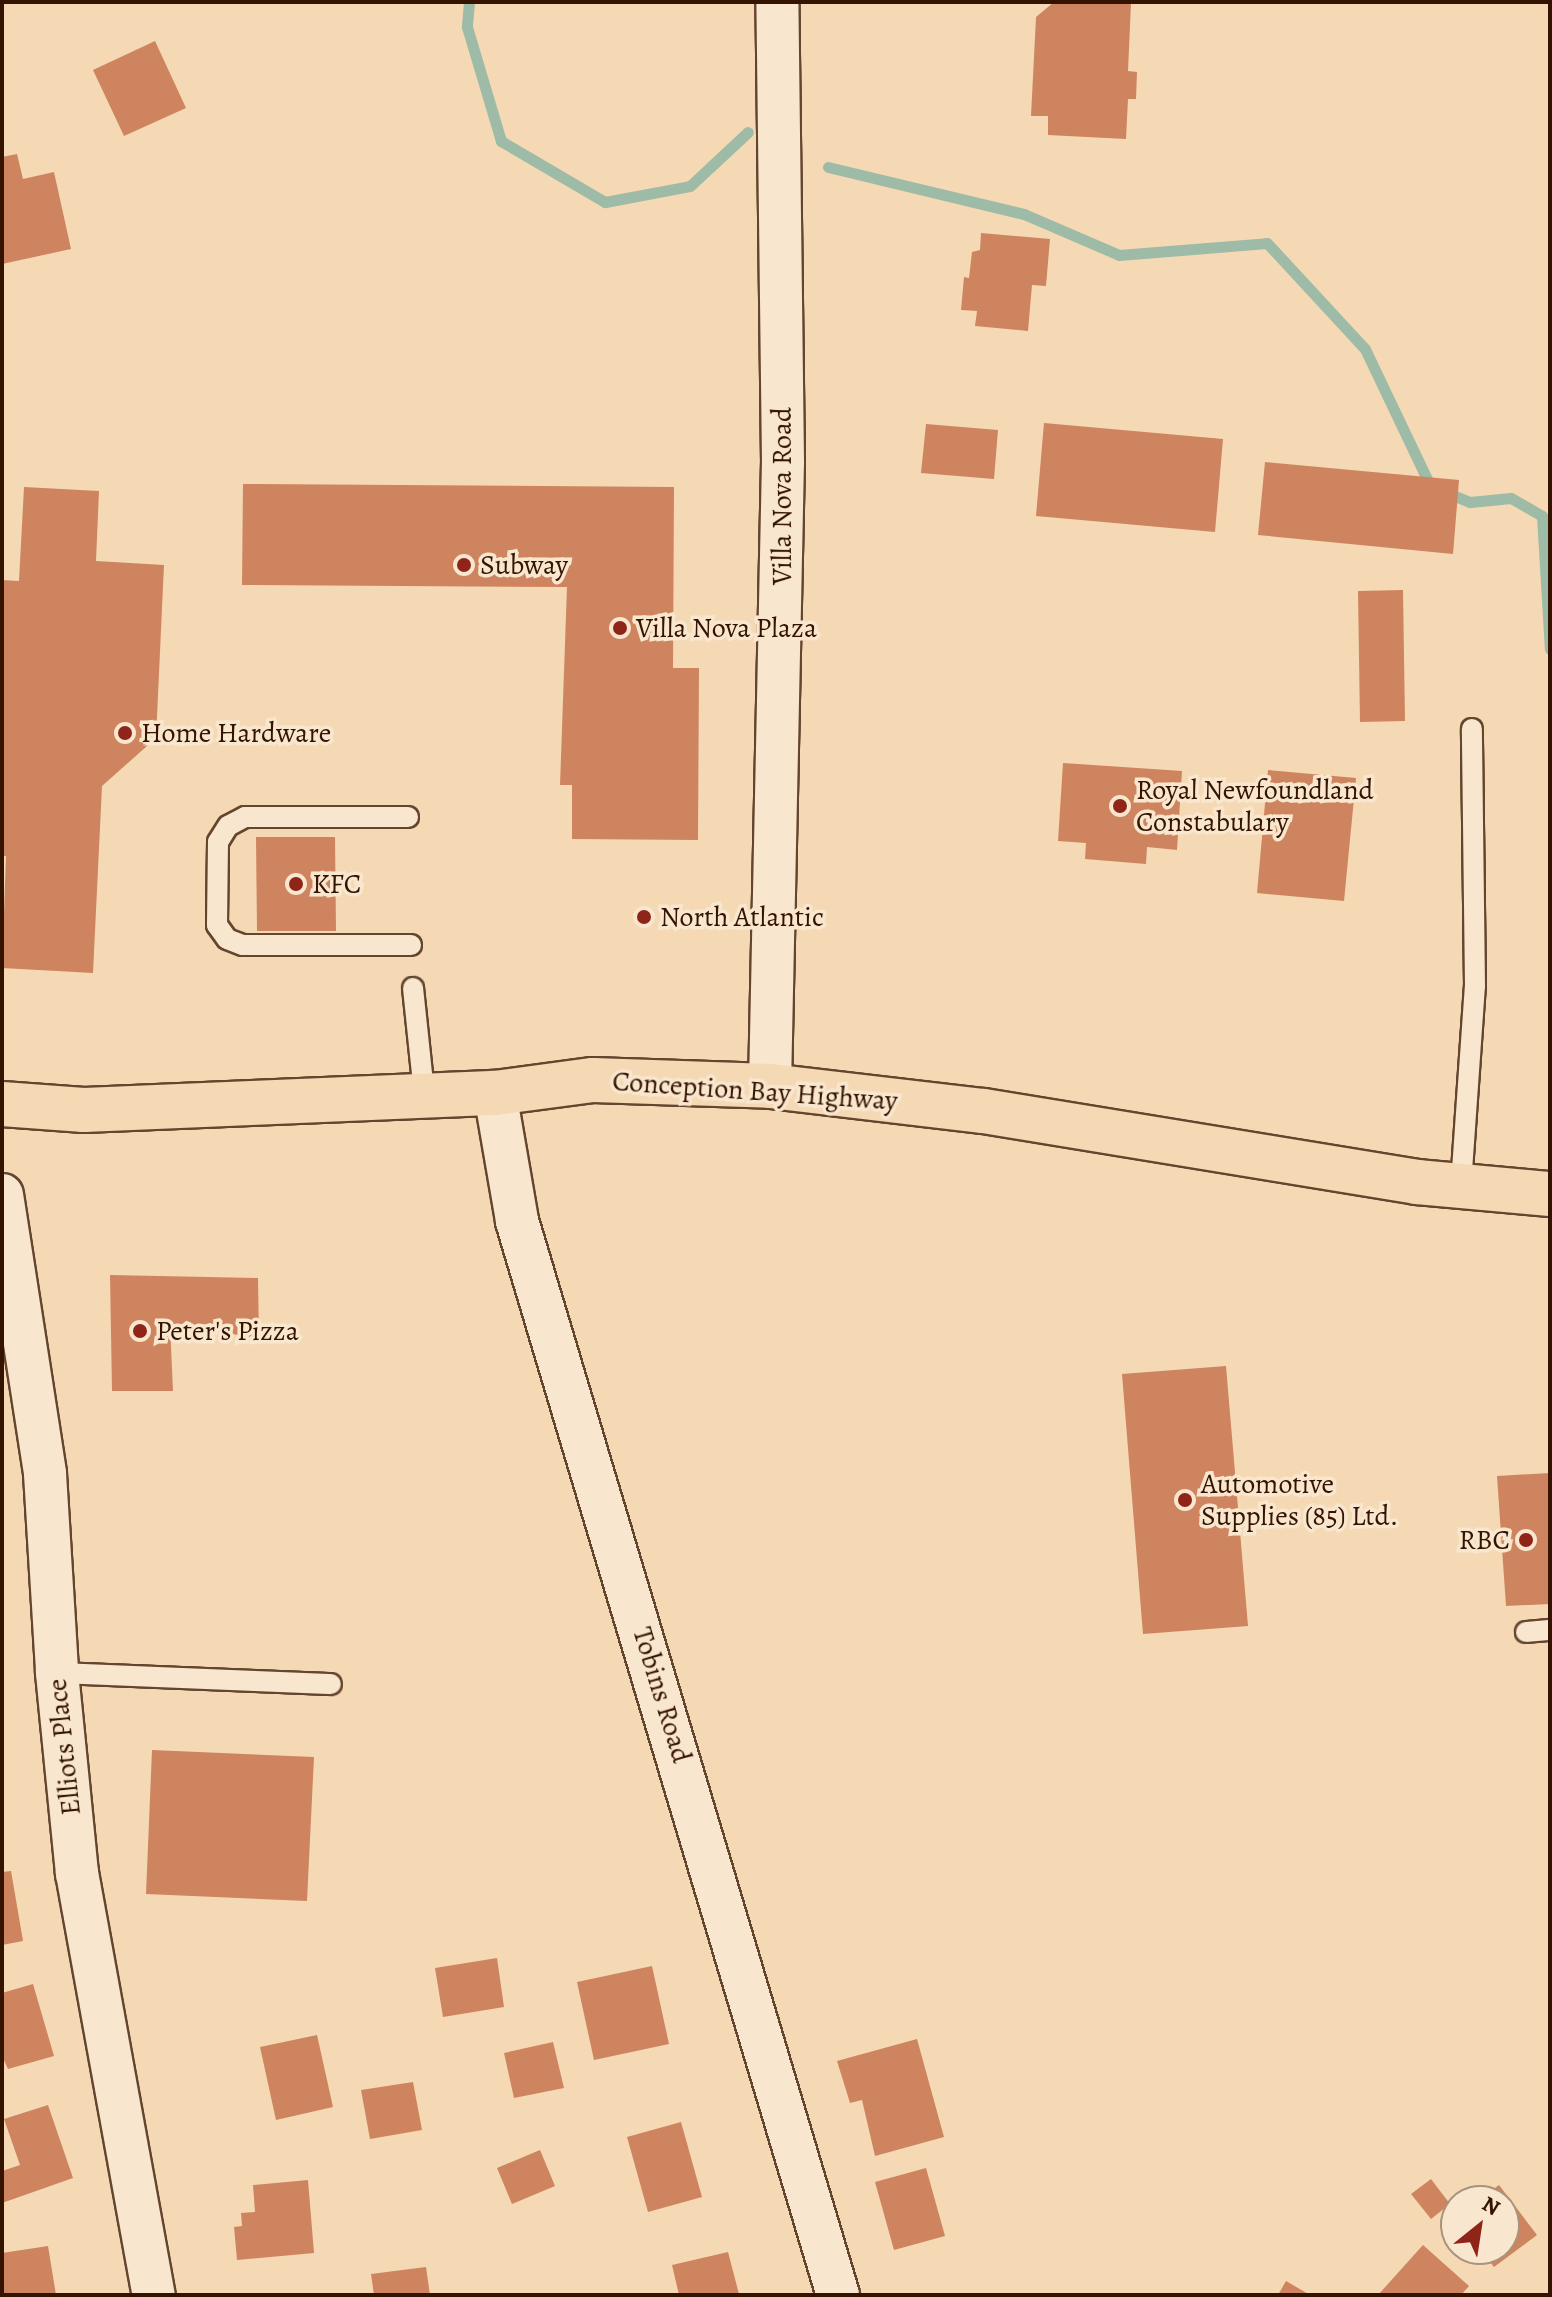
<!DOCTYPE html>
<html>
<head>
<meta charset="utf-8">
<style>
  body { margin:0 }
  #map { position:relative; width:1552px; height:2297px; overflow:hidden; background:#f4d9b4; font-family:Alegreya,serif }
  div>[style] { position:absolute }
  .stream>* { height:11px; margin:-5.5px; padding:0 5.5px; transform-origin:5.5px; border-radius:5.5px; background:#9dbba7 }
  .building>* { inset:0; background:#ce845f }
  .roads { filter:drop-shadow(2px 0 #64452e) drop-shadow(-2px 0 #64452e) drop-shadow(0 2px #64452e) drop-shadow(0 -2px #64452e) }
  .lane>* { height:20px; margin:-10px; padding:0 10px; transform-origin:10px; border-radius:10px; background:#f8e6ce }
  .street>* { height:42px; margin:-21px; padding:0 21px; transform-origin:21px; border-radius:21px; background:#f8e6ce }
  .primary>* { height:44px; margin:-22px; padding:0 22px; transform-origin:22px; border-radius:22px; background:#f4d9b4 }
  .dots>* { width:22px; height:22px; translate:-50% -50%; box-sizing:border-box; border:4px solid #f8e6ce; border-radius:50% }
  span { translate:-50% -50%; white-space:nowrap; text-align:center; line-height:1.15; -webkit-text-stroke:7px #f8e6ce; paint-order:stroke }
  .street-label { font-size:28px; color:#341401 }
  .poi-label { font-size:28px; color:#341401 }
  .left { translate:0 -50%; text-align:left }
  .right { translate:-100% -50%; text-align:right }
  .frame { position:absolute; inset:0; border:4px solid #341401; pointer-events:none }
  .north { position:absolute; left:1440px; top:2185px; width:80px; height:80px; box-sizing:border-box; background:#f8e6ce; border:2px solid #aa927c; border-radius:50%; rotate:30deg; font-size:22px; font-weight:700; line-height:32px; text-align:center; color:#341401 }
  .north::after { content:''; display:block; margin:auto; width:28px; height:36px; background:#8f2418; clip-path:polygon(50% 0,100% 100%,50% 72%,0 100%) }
</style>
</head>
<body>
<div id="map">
  <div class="stream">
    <i style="left:469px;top:2px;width:25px;rotate:95deg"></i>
    <i style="left:467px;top:27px;width:119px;rotate:73.4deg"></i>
    <i style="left:501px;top:141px;width:121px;rotate:30.4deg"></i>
    <i style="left:605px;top:202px;width:86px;rotate:-10.7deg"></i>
    <i style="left:690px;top:186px;width:79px;rotate:-43deg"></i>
    <i style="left:828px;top:167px;width:202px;rotate:13.5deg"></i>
    <i style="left:1024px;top:214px;width:103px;rotate:23.3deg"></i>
    <i style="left:1119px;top:255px;width:148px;rotate:-4.6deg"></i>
    <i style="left:1267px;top:243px;width:144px;rotate:47.2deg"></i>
    <i style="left:1365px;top:349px;width:151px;rotate:64.5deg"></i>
    <i style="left:1445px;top:492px;width:27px;rotate:22deg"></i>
    <i style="left:1470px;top:502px;width:41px;rotate:-5.6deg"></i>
    <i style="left:1511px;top:498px;width:36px;rotate:30deg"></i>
    <i style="left:1542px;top:516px;width:133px;rotate:86.6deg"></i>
  </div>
  <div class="building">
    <i style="clip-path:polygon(1054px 2px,1131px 3px,1128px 71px,1137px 72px,1136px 99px,1128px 99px,1126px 139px,1048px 135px,1048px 116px,1031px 116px,1036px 17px)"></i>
    <i style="clip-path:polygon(155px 41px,186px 108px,124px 136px,93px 70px)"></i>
    <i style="clip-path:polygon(17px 154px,23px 179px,54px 172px,71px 249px,2px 264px,2px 157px)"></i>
    <i style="clip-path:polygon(981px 233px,1050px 239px,1046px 286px,1032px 285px,1028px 331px,975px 326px,977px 311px,961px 310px,964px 277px,969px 278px,972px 252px,980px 250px)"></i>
    <i style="clip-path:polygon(1044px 423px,1223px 439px,1215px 532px,1036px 516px)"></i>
    <i style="clip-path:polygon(926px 424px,998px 430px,994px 479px,921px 473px)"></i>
    <i style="clip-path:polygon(1265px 462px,1459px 480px,1453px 554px,1258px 535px)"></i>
    <i style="clip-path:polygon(243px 484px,674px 487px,673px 668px,699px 668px,698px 840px,572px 839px,572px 785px,560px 785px,567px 587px,242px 585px)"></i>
    <i style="clip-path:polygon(24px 487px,99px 491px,96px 561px,164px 565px,156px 738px,102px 786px,93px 973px,2px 968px,6px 856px,2px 856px,2px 580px,19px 581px)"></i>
    <i style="clip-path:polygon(1403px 590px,1405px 721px,1360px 722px,1358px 591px)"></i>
    <i style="clip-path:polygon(1063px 763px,1182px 771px,1177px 850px,1147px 847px,1146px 864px,1085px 859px,1086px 843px,1058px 841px)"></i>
    <i style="clip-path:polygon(1268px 770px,1356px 778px,1344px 901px,1257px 893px)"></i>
    <i style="clip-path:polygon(256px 837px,335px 837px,336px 931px,257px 931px)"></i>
    <i style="clip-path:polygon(110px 1275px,258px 1278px,259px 1338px,170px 1325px,173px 1391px,112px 1391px)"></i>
    <i style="clip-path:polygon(1226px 1366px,1248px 1626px,1143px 1634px,1122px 1374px)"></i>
    <i style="clip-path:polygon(1550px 1473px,1550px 1604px,1506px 1606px,1497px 1476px)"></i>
    <i style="clip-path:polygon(152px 1750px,314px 1757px,307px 1901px,146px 1894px)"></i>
    <i style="clip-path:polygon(11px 1871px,23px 1941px,2px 1945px,2px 1872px)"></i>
    <i style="clip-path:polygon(497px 1958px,504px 2007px,443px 2017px,435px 1968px)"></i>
    <i style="clip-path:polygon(652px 1966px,669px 2044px,594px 2060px,577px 1982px)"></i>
    <i style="clip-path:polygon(33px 1984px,54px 2056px,8px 2069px,2px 2056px,2px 1993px)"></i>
    <i style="clip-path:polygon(317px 2035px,333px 2107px,276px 2120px,260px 2047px)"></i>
    <i style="clip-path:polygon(917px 2039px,944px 2137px,875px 2156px,862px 2100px,850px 2103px,837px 2061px)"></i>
    <i style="clip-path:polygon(553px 2042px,564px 2088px,514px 2098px,504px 2053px)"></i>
    <i style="clip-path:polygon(413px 2082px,422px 2130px,370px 2139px,361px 2090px)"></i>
    <i style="clip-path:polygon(48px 2105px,73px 2178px,2px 2203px,2px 2171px,20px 2165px,4px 2119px)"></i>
    <i style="clip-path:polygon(681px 2122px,702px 2197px,648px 2212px,627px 2137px)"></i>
    <i style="clip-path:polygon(540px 2150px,555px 2186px,512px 2204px,497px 2168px)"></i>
    <i style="clip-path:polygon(926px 2168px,945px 2236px,894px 2250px,875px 2182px)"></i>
    <i style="clip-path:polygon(1431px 2179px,1450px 2204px,1431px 2219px,1411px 2194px)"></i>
    <i style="clip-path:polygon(308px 2180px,314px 2253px,237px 2260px,234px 2227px,242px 2226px,241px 2213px,255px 2212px,253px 2185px)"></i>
    <i style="clip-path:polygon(1499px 2185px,1537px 2235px,1494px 2267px,1480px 2249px,1504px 2249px,1504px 2201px,1478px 2201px)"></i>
    <i style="clip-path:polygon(1423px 2245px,1469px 2286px,1461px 2295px,1378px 2295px)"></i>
    <i style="clip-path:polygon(48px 2246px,56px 2295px,2px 2295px,2px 2253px)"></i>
    <i style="clip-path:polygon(728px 2252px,739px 2294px,679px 2295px,672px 2265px)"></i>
    <i style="clip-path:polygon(426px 2267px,430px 2295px,374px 2295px,371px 2274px)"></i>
    <i style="clip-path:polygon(1286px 2281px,1310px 2295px,1278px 2295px)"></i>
  </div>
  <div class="roads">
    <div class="lane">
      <i style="left:408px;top:817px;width:163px;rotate:180deg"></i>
      <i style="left:245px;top:817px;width:19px;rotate:152deg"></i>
      <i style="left:228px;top:826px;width:19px;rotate:122deg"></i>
      <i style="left:218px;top:842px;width:83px;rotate:90.7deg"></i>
      <i style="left:217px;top:925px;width:17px;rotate:54deg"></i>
      <i style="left:227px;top:939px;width:17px;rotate:21deg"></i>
      <i style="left:243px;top:945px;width:168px"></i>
      <i style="left:413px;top:988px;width:105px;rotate:84deg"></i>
      <i style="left:1461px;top:1185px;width:199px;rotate:-86deg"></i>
      <i style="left:1475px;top:986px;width:257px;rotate:-90.7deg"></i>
      <i style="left:1526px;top:1632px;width:24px;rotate:-5deg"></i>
      <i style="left:57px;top:1673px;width:274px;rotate:2.3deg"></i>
    </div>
    <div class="street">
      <i style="left:770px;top:1086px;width:624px;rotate:-88.81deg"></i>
      <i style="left:783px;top:462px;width:460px;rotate:-90.7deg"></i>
      <i style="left:495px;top:1093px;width:130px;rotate:80.2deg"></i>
      <i style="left:517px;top:1221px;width:1121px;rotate:73.36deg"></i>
      <i style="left:2px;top:1195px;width:282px;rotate:81.2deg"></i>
      <i style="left:45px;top:1474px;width:199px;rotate:86.5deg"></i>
      <i style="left:57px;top:1673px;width:201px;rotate:84.3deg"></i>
      <i style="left:77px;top:1873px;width:429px;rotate:79.7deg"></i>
    </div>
    <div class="primary">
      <i style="left:2px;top:1104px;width:82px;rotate:4.2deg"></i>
      <i style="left:84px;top:1110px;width:411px;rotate:-2.4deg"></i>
      <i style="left:495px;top:1093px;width:99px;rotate:-7.6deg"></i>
      <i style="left:593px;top:1080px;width:177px;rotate:1.9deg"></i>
      <i style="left:770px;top:1086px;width:215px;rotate:6.7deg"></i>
      <i style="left:984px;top:1111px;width:439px;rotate:9.3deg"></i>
      <i style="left:1417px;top:1182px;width:134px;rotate:5.2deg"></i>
    </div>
  </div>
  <div class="dots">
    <i style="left:464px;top:565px;background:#8f2418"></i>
    <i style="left:620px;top:628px;background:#8f2418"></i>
    <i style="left:125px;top:733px;background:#8f2418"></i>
    <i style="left:1120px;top:806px;background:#8f2418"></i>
    <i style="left:296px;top:884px;background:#8f2418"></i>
    <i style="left:644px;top:917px;background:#8f2418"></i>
    <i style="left:140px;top:1331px;background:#8f2418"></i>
    <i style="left:1185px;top:1500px;background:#8f2418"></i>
    <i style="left:1526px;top:1540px;background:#8f2418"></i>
  </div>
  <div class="street-label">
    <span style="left:782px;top:496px;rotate:-90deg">Villa Nova Road</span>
    <span style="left:755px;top:1091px;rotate:4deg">Conception Bay Highway</span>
    <span style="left:662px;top:1695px;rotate:73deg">Tobins Road</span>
    <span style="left:64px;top:1747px;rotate:-96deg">Elliots Place</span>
  </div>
  <div class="poi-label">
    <span class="left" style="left:480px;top:565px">Subway</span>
    <span class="left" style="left:636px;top:628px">Villa Nova Plaza</span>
    <span class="left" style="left:141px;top:733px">Home Hardware</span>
    <span class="left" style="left:1136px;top:806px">Royal Newfoundland<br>Constabulary</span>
    <span class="left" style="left:312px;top:884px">KFC</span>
    <span class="left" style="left:660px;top:917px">North Atlantic</span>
    <span class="left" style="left:156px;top:1331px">Peter's Pizza</span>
    <span class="left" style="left:1201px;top:1500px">Automotive<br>Supplies (85) Ltd.</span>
    <span class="right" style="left:1510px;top:1540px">RBC</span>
  </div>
  <div class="frame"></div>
  <div class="north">N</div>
</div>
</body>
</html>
